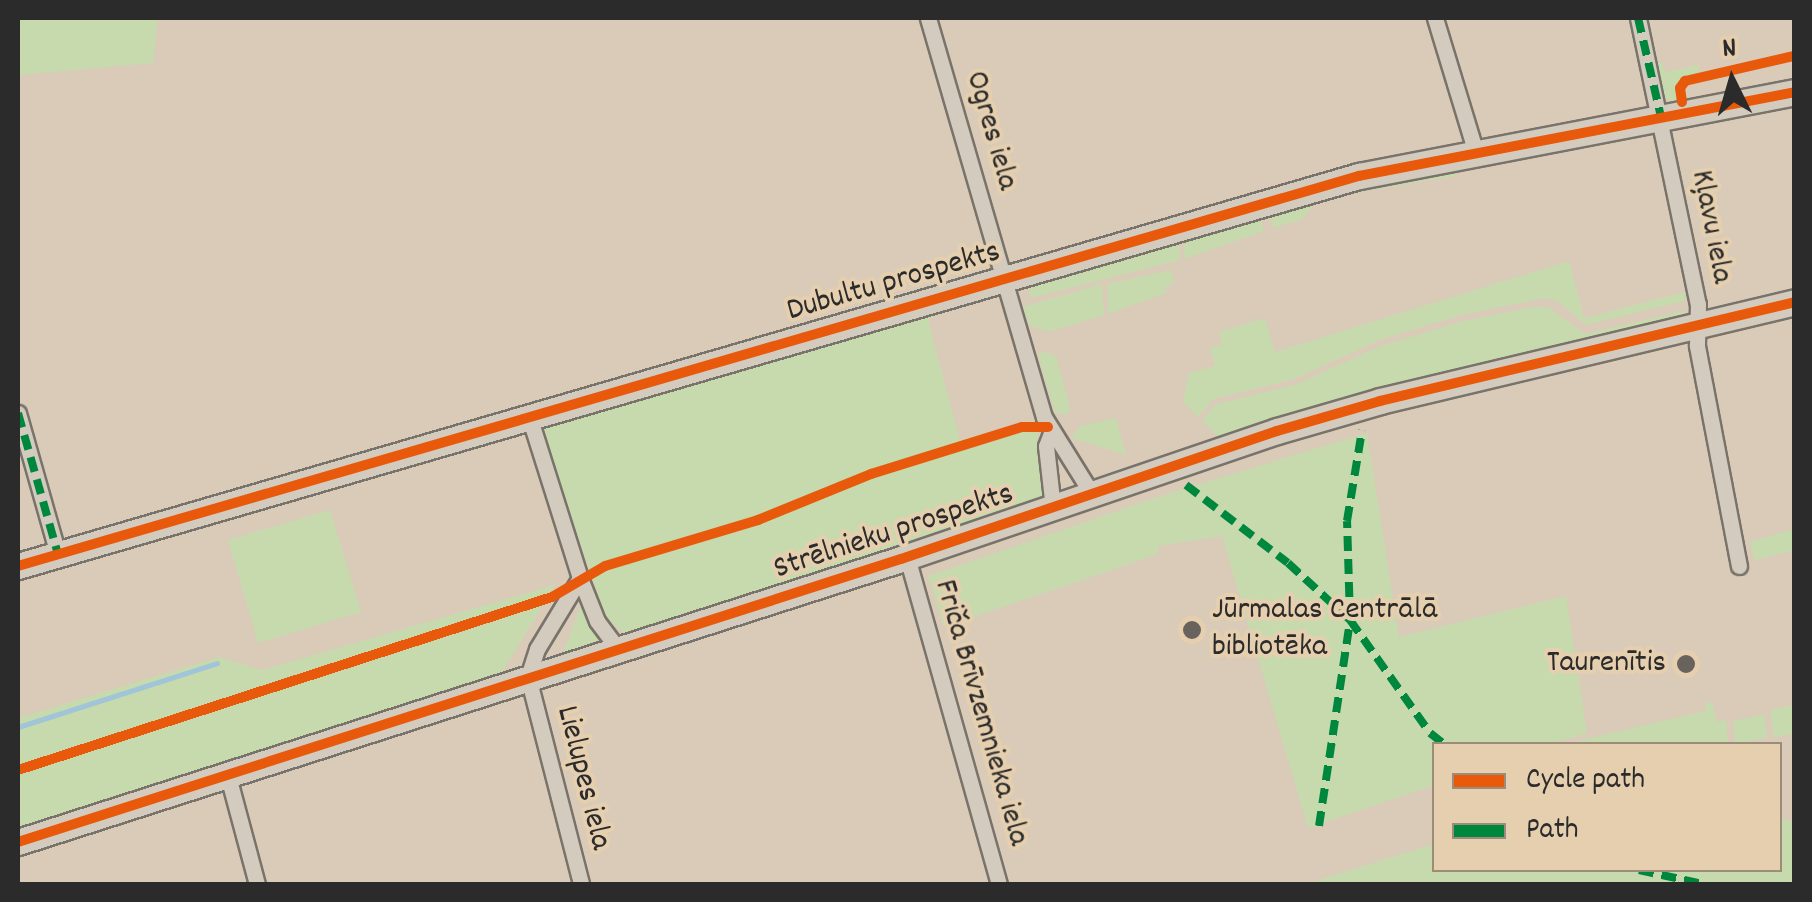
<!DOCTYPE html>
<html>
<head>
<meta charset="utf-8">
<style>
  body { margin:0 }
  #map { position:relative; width:1812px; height:902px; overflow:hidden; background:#d9cbb8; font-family:Dekko,sans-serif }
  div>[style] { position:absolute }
  .green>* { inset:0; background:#c6daae }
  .stream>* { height:5px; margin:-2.5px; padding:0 2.5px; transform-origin:2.5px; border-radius:2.5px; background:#a0c4d8 }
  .roads { filter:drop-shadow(2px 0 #79736a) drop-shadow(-2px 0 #79736a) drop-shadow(0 2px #79736a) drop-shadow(0 -2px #79736a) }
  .minor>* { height:15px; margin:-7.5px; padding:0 7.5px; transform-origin:7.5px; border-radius:7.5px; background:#d4cbbf }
  .primary>* { height:25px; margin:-12.5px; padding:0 12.5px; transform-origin:12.5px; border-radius:12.5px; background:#d4cbbf }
  .quiet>* { height:8px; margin-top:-4px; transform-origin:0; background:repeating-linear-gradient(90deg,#00873e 0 15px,transparent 0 23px) }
  .cycleway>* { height:10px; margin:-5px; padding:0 5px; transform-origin:5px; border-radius:5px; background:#e8590c }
  .dots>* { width:28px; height:28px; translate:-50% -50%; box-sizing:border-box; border:5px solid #e5cfae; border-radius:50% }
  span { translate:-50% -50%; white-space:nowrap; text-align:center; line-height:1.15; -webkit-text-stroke:8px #e5cfae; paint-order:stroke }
  .street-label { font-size:32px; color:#2b2b2b }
  .poi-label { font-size:32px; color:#2b2b2b }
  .left { translate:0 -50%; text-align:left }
  .right { translate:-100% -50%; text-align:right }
  .frame { position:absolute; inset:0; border:20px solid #2b2b2b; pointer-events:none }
  .legend { position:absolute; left:1432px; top:742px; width:350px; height:130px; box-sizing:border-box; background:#e5cfae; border:2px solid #9b8d7a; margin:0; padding:12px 18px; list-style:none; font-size:30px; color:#2b2b2b }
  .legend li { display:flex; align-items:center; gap:20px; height:50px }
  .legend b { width:50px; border:2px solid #9b8d7a }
  .north { position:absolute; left:1682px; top:30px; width:100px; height:100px; -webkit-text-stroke:8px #e5cfae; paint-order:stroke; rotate:355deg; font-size:28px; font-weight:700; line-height:40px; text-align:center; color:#2b2b2b }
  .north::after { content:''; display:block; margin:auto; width:35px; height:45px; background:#2b2b2b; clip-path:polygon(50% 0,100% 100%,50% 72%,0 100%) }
</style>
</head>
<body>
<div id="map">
  <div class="green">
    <i style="clip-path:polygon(18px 18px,158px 18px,153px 63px,18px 75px)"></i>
    <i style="clip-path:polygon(1662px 62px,1665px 72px,1698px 65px,1700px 72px,1680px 80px,1677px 101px,1671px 103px,1662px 93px,1658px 75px,1656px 63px)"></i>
    <i style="clip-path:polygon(1457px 168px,1455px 176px,1318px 199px,1302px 219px,1273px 228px,1268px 210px,1315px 196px)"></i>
    <i style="clip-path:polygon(1259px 212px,1264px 231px,1184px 259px,1184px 235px)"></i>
    <i style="clip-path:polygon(1179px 236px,1180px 260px,1031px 298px,1026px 280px)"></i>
    <i style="clip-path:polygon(1569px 261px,1584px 318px,1685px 292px,1684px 301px,1586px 325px,1557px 301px,1544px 298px,1461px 315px,1380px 340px,1294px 379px,1213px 399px,1198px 417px,1183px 402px,1189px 373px,1215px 366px,1210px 348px,1222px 344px,1219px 332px,1265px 318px,1275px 352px)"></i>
    <i style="clip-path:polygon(1171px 270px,1175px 283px,1165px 287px,1166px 293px,1108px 314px,1107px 284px)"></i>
    <i style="clip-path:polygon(1102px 284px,1104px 315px,1048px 332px,1029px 325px,1023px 307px)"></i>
    <i style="clip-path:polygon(1534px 307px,1548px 307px,1585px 334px,1684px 311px,1680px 319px,1221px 439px,1202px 421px,1216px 404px,1295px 385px,1381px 346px,1463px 321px)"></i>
    <i style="clip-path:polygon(941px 310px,928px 320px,960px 440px,1031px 421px,1037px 431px,1045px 492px,1038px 505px,629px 637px,605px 617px,543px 432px,553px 420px)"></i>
    <i style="clip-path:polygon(1043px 351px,1056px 356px,1070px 407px,1067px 415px,1055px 412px,1038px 356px)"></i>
    <i style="clip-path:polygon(1116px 418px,1126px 455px,1071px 438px,1080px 426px)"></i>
    <i style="clip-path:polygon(1367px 433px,1399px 637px,1566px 596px,1587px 733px,1552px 744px,1434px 744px,1434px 785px,1308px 828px,1222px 536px,1157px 546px,1158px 554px,944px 627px,928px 576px,1173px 492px)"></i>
    <i style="clip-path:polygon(330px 510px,361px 612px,258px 643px,228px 540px)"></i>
    <i style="clip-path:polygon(1794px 529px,1794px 550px,1755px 560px,1750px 542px)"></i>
    <i style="clip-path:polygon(555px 585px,501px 674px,18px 829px,18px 718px,219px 657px,262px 670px)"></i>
    <i style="clip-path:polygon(584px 607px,601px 639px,563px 654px,579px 610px)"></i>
    <i style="clip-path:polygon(1712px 702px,1717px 722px,1726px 720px,1728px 744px,1565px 744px,1706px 711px,1705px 704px)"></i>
    <i style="clip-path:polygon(1794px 705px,1794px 733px,1774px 738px,1770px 710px)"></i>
    <i style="clip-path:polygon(1764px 714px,1767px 738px,1735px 744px,1733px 721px)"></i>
    <i style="clip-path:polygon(1780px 818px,1794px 822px,1794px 884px,1306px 884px,1434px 844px,1434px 870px,1780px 870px)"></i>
  </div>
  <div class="stream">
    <i style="left:18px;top:727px;width:209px;rotate:-17.8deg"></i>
  </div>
  <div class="roads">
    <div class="minor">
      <i style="left:928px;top:18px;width:416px;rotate:73.8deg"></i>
      <i style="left:1044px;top:417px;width:91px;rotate:58.1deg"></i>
      <i style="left:1435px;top:18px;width:144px;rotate:73.1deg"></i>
      <i style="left:1638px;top:18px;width:292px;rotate:78.2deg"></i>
      <i style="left:1698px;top:304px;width:42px;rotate:91.4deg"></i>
      <i style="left:1697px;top:346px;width:224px;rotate:79.2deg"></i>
      <i style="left:18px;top:413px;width:147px;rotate:74.2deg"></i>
      <i style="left:529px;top:416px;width:170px;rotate:72.5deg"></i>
      <i style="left:580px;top:578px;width:46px;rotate:68.4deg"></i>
      <i style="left:597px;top:621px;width:34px;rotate:53deg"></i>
      <i style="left:1051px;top:433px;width:14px;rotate:111deg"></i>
      <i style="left:1046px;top:446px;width:62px;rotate:83.6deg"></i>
      <i style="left:907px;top:557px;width:340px;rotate:74.3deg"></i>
      <i style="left:580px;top:578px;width:83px;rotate:121.2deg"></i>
      <i style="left:537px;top:649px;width:29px;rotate:108deg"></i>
      <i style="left:528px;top:677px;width:214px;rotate:75.6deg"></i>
      <i style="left:228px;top:776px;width:112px;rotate:75deg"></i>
    </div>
    <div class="primary">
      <i style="left:18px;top:566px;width:1397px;rotate:-16.22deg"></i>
      <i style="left:1359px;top:176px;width:443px;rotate:-10.9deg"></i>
      <i style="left:18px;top:842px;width:927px;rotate:-17.77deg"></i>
      <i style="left:901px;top:559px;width:397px;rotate:-18.8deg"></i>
      <i style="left:1277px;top:431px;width:107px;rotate:-16.2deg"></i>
      <i style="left:1380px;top:401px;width:426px;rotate:-13.4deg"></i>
    </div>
  </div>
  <div class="quiet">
    <i style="left:1638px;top:18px;width:106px;rotate:76.9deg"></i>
    <i style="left:18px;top:413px;width:147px;rotate:74.2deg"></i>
    <i style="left:1186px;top:485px;width:128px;rotate:37.4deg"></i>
    <i style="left:1288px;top:563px;width:84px;rotate:42.6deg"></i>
    <i style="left:1350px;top:620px;width:138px;rotate:54.7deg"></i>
    <i style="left:1430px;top:733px;width:18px;rotate:38deg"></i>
    <i style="left:1319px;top:826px;width:208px;rotate:-81.4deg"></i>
    <i style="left:1350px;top:620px;width:99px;rotate:-91.7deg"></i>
    <i style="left:1347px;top:521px;width:92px;rotate:-80.6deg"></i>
    <i style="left:1639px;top:870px;width:66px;rotate:12.3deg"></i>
  </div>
  <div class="cycleway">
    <i style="left:1682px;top:102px;width:14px;rotate:-98deg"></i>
    <i style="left:1680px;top:88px;width:9px;rotate:-54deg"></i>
    <i style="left:1685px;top:81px;width:112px;rotate:-12.9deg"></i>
    <i style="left:18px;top:566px;width:1397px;rotate:-16.22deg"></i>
    <i style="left:1359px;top:176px;width:443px;rotate:-10.9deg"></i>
    <i style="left:18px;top:770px;width:561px;rotate:-17.95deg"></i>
    <i style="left:552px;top:597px;width:61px;rotate:-30.3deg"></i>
    <i style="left:605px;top:566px;width:160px;rotate:-16.7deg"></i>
    <i style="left:758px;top:520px;width:122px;rotate:-22.2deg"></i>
    <i style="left:871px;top:474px;width:158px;rotate:-17.3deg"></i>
    <i style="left:1022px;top:427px;width:26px"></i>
    <i style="left:18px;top:842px;width:927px;rotate:-17.77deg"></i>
    <i style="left:901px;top:559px;width:397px;rotate:-18.8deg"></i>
    <i style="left:1277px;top:431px;width:107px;rotate:-16.2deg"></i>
    <i style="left:1380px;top:401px;width:426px;rotate:-13.4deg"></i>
  </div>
  <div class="dots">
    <i style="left:1192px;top:630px;background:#68635c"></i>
    <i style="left:1686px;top:664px;background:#68635c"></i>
  </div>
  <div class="street-label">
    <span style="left:990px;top:131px;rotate:74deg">Ogres iela</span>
    <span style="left:1710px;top:227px;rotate:79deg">Kļavu iela</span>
    <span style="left:894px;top:283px;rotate:-16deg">Dubultu prospekts</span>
    <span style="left:894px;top:533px;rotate:-18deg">Strēlnieku prospekts</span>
    <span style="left:980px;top:713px;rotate:74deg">Friča Brīvzemnieka iela</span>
    <span style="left:582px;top:778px;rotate:76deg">Lielupes iela</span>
  </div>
  <div class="poi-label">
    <span class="left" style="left:1212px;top:630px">Jūrmalas Centrālā<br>bibliotēka</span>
    <span class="right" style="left:1666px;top:664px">Taurenītis</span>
  </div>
  <div class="frame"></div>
  <ul class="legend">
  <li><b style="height:12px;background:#e8590c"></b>Cycle path</li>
  <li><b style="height:12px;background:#00873e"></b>Path</li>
  </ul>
  <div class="north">N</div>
</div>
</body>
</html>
